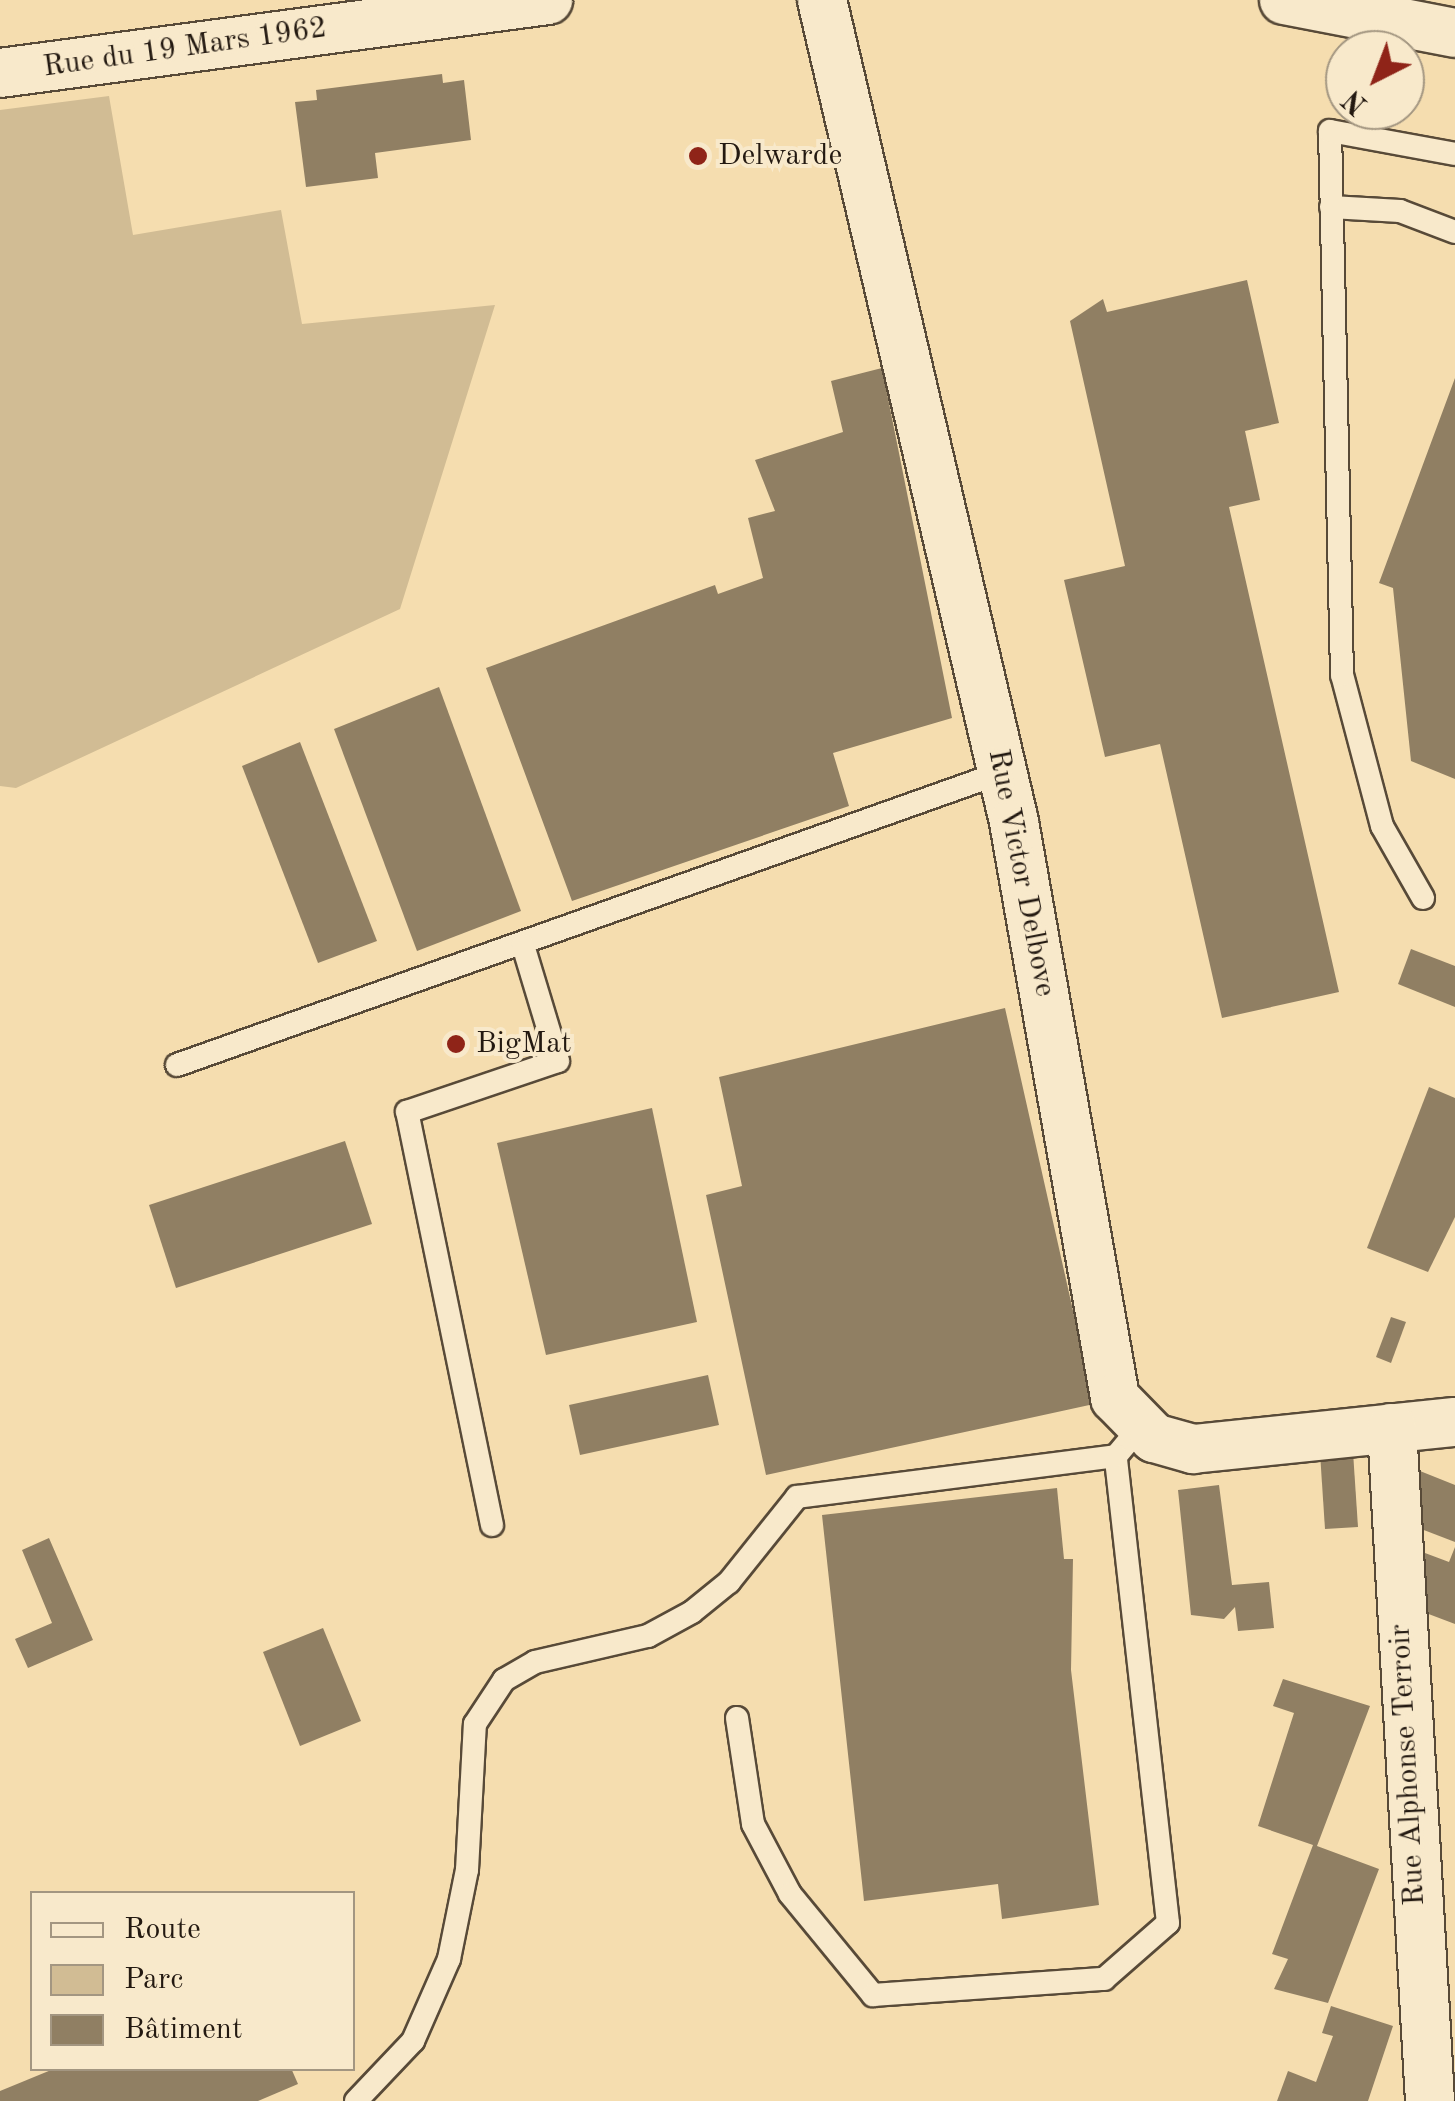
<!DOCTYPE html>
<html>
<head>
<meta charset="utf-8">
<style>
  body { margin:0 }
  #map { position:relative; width:1455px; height:2101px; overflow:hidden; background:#f5ddaf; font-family:"Old Standard TT",serif }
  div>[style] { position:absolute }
  .green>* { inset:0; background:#d1bc94 }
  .building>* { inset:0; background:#907f63 }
  .roads { filter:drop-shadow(2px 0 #584a38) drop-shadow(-2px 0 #584a38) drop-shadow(0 2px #584a38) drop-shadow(0 -2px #584a38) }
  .lane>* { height:22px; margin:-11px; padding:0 11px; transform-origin:11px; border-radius:11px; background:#f8e9cb }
  .street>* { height:48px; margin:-24px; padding:0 24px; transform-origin:24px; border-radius:24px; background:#f8e9cb }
  .dots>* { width:28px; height:28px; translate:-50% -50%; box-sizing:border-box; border:5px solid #f8e9cb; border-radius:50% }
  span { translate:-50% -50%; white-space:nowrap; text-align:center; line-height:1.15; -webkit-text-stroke:8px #f8e9cb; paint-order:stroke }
  .street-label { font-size:30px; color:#231911 }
  .poi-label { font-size:30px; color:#231911 }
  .left { translate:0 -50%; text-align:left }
  .legend { position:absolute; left:30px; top:1891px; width:325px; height:180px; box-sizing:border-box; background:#f8e9cb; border:2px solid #a39681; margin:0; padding:12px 18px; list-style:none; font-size:30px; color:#231911 }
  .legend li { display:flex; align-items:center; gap:20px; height:50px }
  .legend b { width:50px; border:2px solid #a39681 }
  .north { position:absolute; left:1325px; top:30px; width:100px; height:100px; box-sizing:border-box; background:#f8e9cb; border:2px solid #a39681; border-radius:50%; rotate:222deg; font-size:28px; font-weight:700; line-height:40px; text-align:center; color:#231911 }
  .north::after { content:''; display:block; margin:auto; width:35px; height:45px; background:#8f2418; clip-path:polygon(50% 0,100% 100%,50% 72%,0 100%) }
</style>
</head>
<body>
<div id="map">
  <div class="green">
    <i style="clip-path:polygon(109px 96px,133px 235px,281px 210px,302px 324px,495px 305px,400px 609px,16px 788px,0 786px,0 110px)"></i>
  </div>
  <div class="building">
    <i style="clip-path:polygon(442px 74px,443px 83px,464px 80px,471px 140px,375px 153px,378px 178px,306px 187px,295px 102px,317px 100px,316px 90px)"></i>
    <i style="clip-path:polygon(1247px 280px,1279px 423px,1245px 431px,1260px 500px,1229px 507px,1339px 992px,1222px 1018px,1160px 744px,1105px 757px,1064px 580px,1125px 566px,1070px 321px,1103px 299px,1107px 312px)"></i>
    <i style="clip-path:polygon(882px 368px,952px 718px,833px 753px,849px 806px,572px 901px,486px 668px,715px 585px,718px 594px,763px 578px,748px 518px,775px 511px,755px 460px,843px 432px,831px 381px)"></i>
    <i style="clip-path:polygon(1455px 378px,1455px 779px,1411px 761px,1393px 588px,1379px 583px)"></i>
    <i style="clip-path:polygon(439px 687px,521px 911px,417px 951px,334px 729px)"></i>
    <i style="clip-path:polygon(300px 742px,377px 941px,318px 963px,242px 766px)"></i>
    <i style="clip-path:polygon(1411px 949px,1455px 966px,1455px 1007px,1398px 984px)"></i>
    <i style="clip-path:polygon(1005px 1008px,1094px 1404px,766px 1475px,706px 1195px,742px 1186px,719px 1077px)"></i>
    <i style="clip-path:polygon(1429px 1087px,1455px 1098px,1455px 1217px,1428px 1272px,1367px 1248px)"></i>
    <i style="clip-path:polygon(652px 1108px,697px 1322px,546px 1355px,497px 1143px)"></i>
    <i style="clip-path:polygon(345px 1141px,372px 1224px,176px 1288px,149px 1205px)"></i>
    <i style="clip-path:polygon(1391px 1317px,1406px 1322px,1391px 1363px,1376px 1357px)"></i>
    <i style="clip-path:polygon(708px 1375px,719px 1425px,580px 1455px,569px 1405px)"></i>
    <i style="clip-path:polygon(1353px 1452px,1358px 1527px,1325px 1529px,1320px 1453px)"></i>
    <i style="clip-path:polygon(1415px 1469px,1455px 1485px,1455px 1542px,1416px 1527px)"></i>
    <i style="clip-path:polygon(1219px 1485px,1232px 1585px,1269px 1582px,1274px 1628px,1238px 1631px,1235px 1607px,1224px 1619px,1191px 1615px,1178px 1490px)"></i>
    <i style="clip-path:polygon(1057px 1488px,1064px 1559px,1073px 1559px,1071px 1670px,1099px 1905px,1002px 1919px,998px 1884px,864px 1901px,822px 1515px)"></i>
    <i style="clip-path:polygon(49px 1538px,93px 1640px,28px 1668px,15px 1639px,52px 1623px,22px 1550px)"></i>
    <i style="clip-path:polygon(1455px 1547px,1455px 1624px,1418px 1610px,1417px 1550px,1449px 1562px)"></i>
    <i style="clip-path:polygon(323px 1628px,361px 1721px,300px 1746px,263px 1652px)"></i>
    <i style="clip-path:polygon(1283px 1679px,1370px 1706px,1317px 1846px,1379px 1869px,1328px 2003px,1274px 1989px,1288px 1959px,1272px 1954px,1313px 1845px,1258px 1826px,1294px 1713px,1273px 1706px)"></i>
    <i style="clip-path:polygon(1331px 2006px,1393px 2026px,1368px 2101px,1277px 2101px,1288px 2071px,1316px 2082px,1333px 2036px,1322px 2033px)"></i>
    <i style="clip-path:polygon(56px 2068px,291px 2068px,298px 2084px,258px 2101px,0 2101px,0 2091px)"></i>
  </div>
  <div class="roads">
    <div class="lane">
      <i style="left:1331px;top:207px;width:69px;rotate:3.3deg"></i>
      <i style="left:1400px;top:211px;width:59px;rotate:20.9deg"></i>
      <i style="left:1423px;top:898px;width:83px;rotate:-119.7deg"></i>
      <i style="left:1382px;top:826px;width:156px;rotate:-104.8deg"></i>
      <i style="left:1342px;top:675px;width:544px;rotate:-91.26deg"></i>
      <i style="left:1330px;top:131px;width:127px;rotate:10.4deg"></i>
      <i style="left:177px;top:1065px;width:876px;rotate:-19.53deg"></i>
      <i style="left:492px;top:1525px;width:422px;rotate:-101.6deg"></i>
      <i style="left:407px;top:1112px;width:159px;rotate:-18.7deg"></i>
      <i style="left:558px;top:1061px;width:121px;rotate:-106.8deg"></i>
      <i style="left:737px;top:1718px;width:107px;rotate:81.4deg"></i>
      <i style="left:753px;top:1824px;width:79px;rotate:62.1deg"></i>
      <i style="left:790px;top:1894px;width:131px;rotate:50.6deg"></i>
      <i style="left:873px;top:1995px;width:232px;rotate:-4deg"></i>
      <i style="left:1104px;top:1979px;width:85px;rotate:-41.2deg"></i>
      <i style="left:1168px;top:1923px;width:470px;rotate:-96.4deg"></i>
      <i style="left:1116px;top:1456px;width:35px;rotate:-50deg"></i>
      <i style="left:356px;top:2101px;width:83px;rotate:-46.5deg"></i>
      <i style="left:413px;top:2041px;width:90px;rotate:-66.3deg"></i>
      <i style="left:449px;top:1959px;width:91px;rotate:-78.6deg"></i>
      <i style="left:467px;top:1870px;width:146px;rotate:-86.9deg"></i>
      <i style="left:475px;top:1724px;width:53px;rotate:-56.6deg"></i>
      <i style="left:504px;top:1680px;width:36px;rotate:-30deg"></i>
      <i style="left:535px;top:1662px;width:116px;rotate:-13deg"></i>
      <i style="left:648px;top:1636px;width:50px;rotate:-28.6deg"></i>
      <i style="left:692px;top:1612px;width:48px;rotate:-39deg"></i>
      <i style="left:729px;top:1582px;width:109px;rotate:-51.3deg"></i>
      <i style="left:797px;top:1497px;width:322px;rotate:-7.3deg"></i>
    </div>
    <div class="street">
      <i style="left:822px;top:0;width:844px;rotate:76.85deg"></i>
      <i style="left:1014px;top:822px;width:585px;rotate:80.05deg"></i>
      <i style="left:1115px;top:1398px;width:56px;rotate:45.7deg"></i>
      <i style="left:1154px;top:1438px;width:41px;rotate:15.8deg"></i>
      <i style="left:1193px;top:1449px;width:263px;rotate:-5.9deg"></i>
      <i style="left:1284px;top:0;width:174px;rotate:10.9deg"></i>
      <i style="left:0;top:73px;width:553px;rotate:-7.59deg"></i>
      <i style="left:1392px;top:1428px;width:674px;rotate:86.77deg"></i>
    </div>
  </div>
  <div class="dots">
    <i style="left:698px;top:156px;background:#8f2418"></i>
    <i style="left:456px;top:1044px;background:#8f2418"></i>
  </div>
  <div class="street-label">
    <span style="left:185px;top:48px;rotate:-8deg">Rue du 19 Mars 1962</span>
    <span style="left:1021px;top:873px;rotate:79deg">Rue Victor Delbove</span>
    <span style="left:1408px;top:1765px;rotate:-93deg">Rue Alphonse Terroir</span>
  </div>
  <div class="poi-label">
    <span class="left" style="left:718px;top:156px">Delwarde</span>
    <span class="left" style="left:476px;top:1044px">BigMat</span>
  </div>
  <ul class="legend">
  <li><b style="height:12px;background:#f8e9cb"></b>Route</li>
  <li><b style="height:28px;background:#d1bc94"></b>Parc</li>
  <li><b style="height:28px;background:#907f63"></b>Bâtiment</li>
  </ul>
  <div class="north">N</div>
</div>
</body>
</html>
